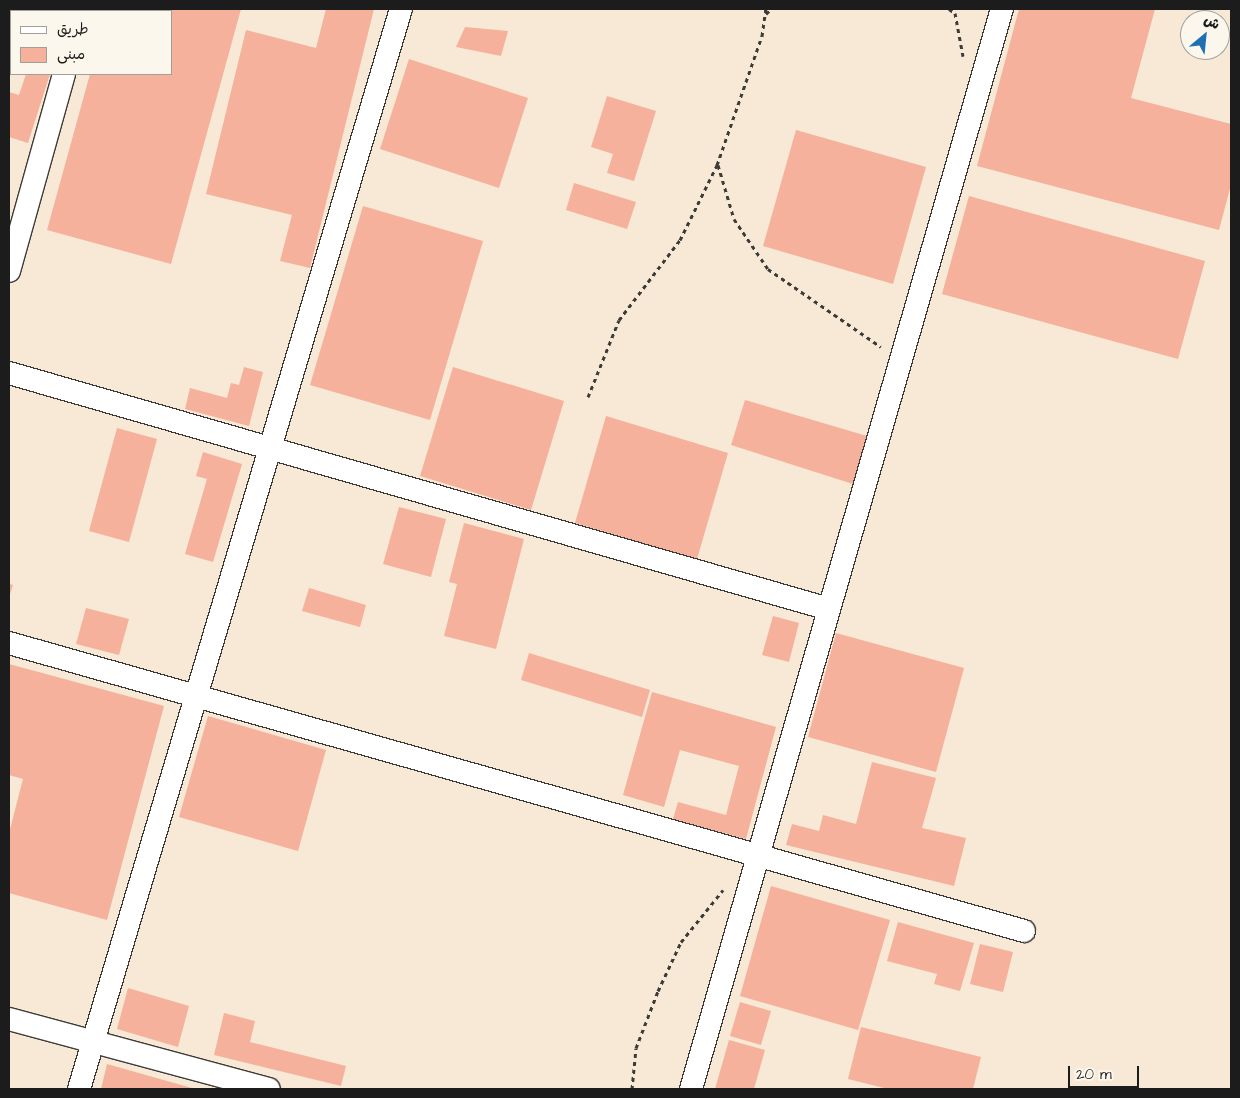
<!DOCTYPE html>
<html>
<head>
<meta charset="utf-8">
<style>
  body { margin:0 }
  #map { position:relative; width:1240px; height:1098px; overflow:hidden; background:#f7e9d5; font-family:"Architects Daughter","Playpen Sans Arabic",sans-serif }
  div>[style] { position:absolute }
  .building>* { inset:0; background:#f5b19b }
  .path>* { height:3px; margin-top:-1.5px; transform-origin:0; background:repeating-linear-gradient(90deg,#3d3b38 0 4px,transparent 0 8px) }
  .roads { filter:drop-shadow(1px 0 #3d3b38) drop-shadow(-1px 0 #3d3b38) drop-shadow(0 1px #3d3b38) drop-shadow(0 -1px #3d3b38) }
  .minor>* { height:22px; margin:-11px; padding:0 11px; transform-origin:11px; border-radius:11px; background:#fff }
  span { translate:-50% -50%; white-space:nowrap; text-align:center; line-height:1.15; -webkit-text-stroke:4px #fbf7ec; paint-order:stroke }
  .frame { position:absolute; inset:0; border:10px solid #1c1c1c; pointer-events:none }
  .legend { position:absolute; left:10px; top:10px; width:162px; height:65px; box-sizing:border-box; background:#fbf7ec; border:1px solid #a29f99; margin:0; padding:6px 9px; list-style:none; font-size:15px; color:#1c1c1c }
  .legend li { display:flex; align-items:center; gap:10px; height:25px }
  .legend b { width:25px; border:1px solid #a29f99 }
  .north { position:absolute; left:1180px; top:10px; width:50px; height:50px; box-sizing:border-box; background:#fbf7ec; border:1px solid #a29f99; border-radius:50%; rotate:28deg; font-size:14px; font-weight:700; line-height:20px; text-align:center; color:#1c1c1c }
  .north::after { content:''; display:block; margin:auto; width:18px; height:22px; background:#1f6fb2; clip-path:polygon(50% 0,100% 100%,50% 72%,0 100%) }
  .scale { position:absolute; left:1068px; top:1066px; width:71px; height:22px; box-sizing:border-box; border:2px solid #1c1c1c; border-top:0; padding-left:6px; font-size:15px; line-height:18px; white-space:nowrap; color:#1c1c1c; -webkit-text-stroke:4px #fbf7ec; paint-order:stroke }
</style>
</head>
<body>
<div id="map">
  <div class="building">
    <i style="clip-path:polygon(9px 9px,72px 9px,11px 11px,11px 25px)"></i>
    <i style="clip-path:polygon(107px 9px,241px 9px,171px 264px,47px 230px,90px 74px,171px 74px,171px 11px)"></i>
    <i style="clip-path:polygon(326px 9px,374px 9px,310px 268px,280px 261px,292px 215px,206px 194px,246px 30px,316px 48px)"></i>
    <i style="clip-path:polygon(1019px 9px,1155px 9px,1131px 98px,1231px 124px,1231px 185px,1219px 230px,977px 166px)"></i>
    <i style="clip-path:polygon(465px 27px,508px 31px,501px 56px,456px 47px)"></i>
    <i style="clip-path:polygon(409px 59px,528px 98px,499px 188px,380px 149px)"></i>
    <i style="clip-path:polygon(26px 74px,50px 74px,28px 143px,9px 137px,9px 92px,19px 95px)"></i>
    <i style="clip-path:polygon(607px 96px,656px 111px,634px 181px,607px 173px,613px 154px,591px 147px)"></i>
    <i style="clip-path:polygon(796px 130px,926px 167px,893px 284px,763px 246px)"></i>
    <i style="clip-path:polygon(574px 183px,636px 202px,627px 229px,566px 210px)"></i>
    <i style="clip-path:polygon(969px 196px,1205px 261px,1178px 359px,942px 294px)"></i>
    <i style="clip-path:polygon(363px 206px,483px 241px,430px 420px,310px 385px)"></i>
    <i style="clip-path:polygon(244px 367px,263px 372px,249px 426px,185px 409px,190px 388px,227px 398px,231px 383px,239px 385px)"></i>
    <i style="clip-path:polygon(453px 367px,564px 401px,531px 510px,420px 476px)"></i>
    <i style="clip-path:polygon(745px 400px,867px 436px,856px 485px,731px 445px)"></i>
    <i style="clip-path:polygon(606px 416px,728px 453px,697px 559px,575px 523px)"></i>
    <i style="clip-path:polygon(117px 428px,157px 439px,129px 542px,89px 531px)"></i>
    <i style="clip-path:polygon(203px 452px,242px 464px,213px 562px,185px 554px,207px 479px,196px 476px)"></i>
    <i style="clip-path:polygon(399px 507px,446px 519px,431px 577px,383px 564px)"></i>
    <i style="clip-path:polygon(464px 523px,524px 539px,496px 649px,444px 636px,457px 584px,449px 582px)"></i>
    <i style="clip-path:polygon(9px 584px,13px 585px,9px 597px)"></i>
    <i style="clip-path:polygon(309px 588px,366px 605px,360px 627px,302px 611px)"></i>
    <i style="clip-path:polygon(86px 608px,129px 619px,119px 655px,76px 644px)"></i>
    <i style="clip-path:polygon(773px 616px,799px 623px,789px 662px,762px 655px)"></i>
    <i style="clip-path:polygon(836px 633px,964px 668px,936px 772px,808px 737px)"></i>
    <i style="clip-path:polygon(529px 653px,650px 690px,642px 717px,521px 680px)"></i>
    <i style="clip-path:polygon(9px 664px,164px 706px,107px 920px,9px 893px,9px 833px,23px 779px,9px 775px)"></i>
    <i style="clip-path:polygon(652px 692px,776px 727px,746px 839px,673px 819px,678px 802px,726px 815px,739px 766px,680px 750px,664px 807px,623px 795px)"></i>
    <i style="clip-path:polygon(208px 716px,326px 750px,298px 851px,179px 817px)"></i>
    <i style="clip-path:polygon(872px 762px,936px 778px,922px 828px,966px 838px,954px 886px,786px 845px,792px 824px,819px 831px,823px 815px,856px 824px)"></i>
    <i style="clip-path:polygon(771px 886px,890px 920px,858px 1030px,740px 996px)"></i>
    <i style="clip-path:polygon(898px 922px,974px 943px,960px 991px,934px 984px,937px 974px,887px 961px)"></i>
    <i style="clip-path:polygon(980px 944px,1013px 952px,1003px 992px,970px 984px)"></i>
    <i style="clip-path:polygon(128px 988px,189px 1006px,178px 1047px,117px 1029px)"></i>
    <i style="clip-path:polygon(740px 1002px,771px 1011px,761px 1045px,730px 1036px)"></i>
    <i style="clip-path:polygon(224px 1013px,255px 1021px,250px 1042px,346px 1066px,341px 1086px,214px 1055px)"></i>
    <i style="clip-path:polygon(861px 1027px,981px 1057px,973px 1089px,888px 1089px,848px 1079px)"></i>
    <i style="clip-path:polygon(729px 1040px,765px 1050px,754px 1089px,715px 1089px)"></i>
    <i style="clip-path:polygon(107px 1064px,192px 1088px,191px 1089px,101px 1089px)"></i>
  </div>
  <div class="path">
    <i style="left:949px;top:9px;width:7px;rotate:34deg"></i>
    <i style="left:955px;top:13px;width:44px;rotate:79.5deg"></i>
    <i style="left:766px;top:14px;width:7px;rotate:-45deg"></i>
    <i style="left:718px;top:165px;width:56px;rotate:73.5deg"></i>
    <i style="left:734px;top:219px;width:60px;rotate:55.8deg"></i>
    <i style="left:768px;top:269px;width:137px;rotate:34.6deg"></i>
    <i style="left:588px;top:397px;width:83px;rotate:-68.1deg"></i>
    <i style="left:619px;top:320px;width:101px;rotate:-52.7deg"></i>
    <i style="left:680px;top:240px;width:84px;rotate:-63.7deg"></i>
    <i style="left:717px;top:165px;width:137px;rotate:-70.8deg"></i>
    <i style="left:762px;top:36px;width:27px;rotate:-82deg"></i>
    <i style="left:632px;top:1089px;width:41px;rotate:-84.4deg"></i>
    <i style="left:636px;top:1048px;width:61px;rotate:-68.9deg"></i>
    <i style="left:658px;top:991px;width:54px;rotate:-64.9deg"></i>
    <i style="left:681px;top:942px;width:67px;rotate:-51.1deg"></i>
  </div>
  <div class="roads">
    <div class="minor">
      <i style="left:81px;top:11px;width:2px;rotate:-63deg"></i>
      <i style="left:9px;top:271px;width:205px;rotate:-74.4deg"></i>
      <i style="left:9px;top:373px;width:853px;rotate:16.06deg"></i>
      <i style="left:9px;top:643px;width:1055px;rotate:15.84deg"></i>
      <i style="left:9px;top:1019px;width:269px;rotate:15.1deg"></i>
      <i style="left:79px;top:1089px;width:1127px;rotate:-73.4deg"></i>
      <i style="left:691px;top:1089px;width:1124px;rotate:-73.94deg"></i>
    </div>
  </div>
  <div class="frame"></div>
  <ul class="legend">
  <li><b style="height:6px;background:#fff"></b>طريق</li>
  <li><b style="height:14px;background:#f5b19b"></b>مبنى</li>
  </ul>
  <div class="north">ش</div>
  <div class="scale">20 m</div>
</div>
</body>
</html>
